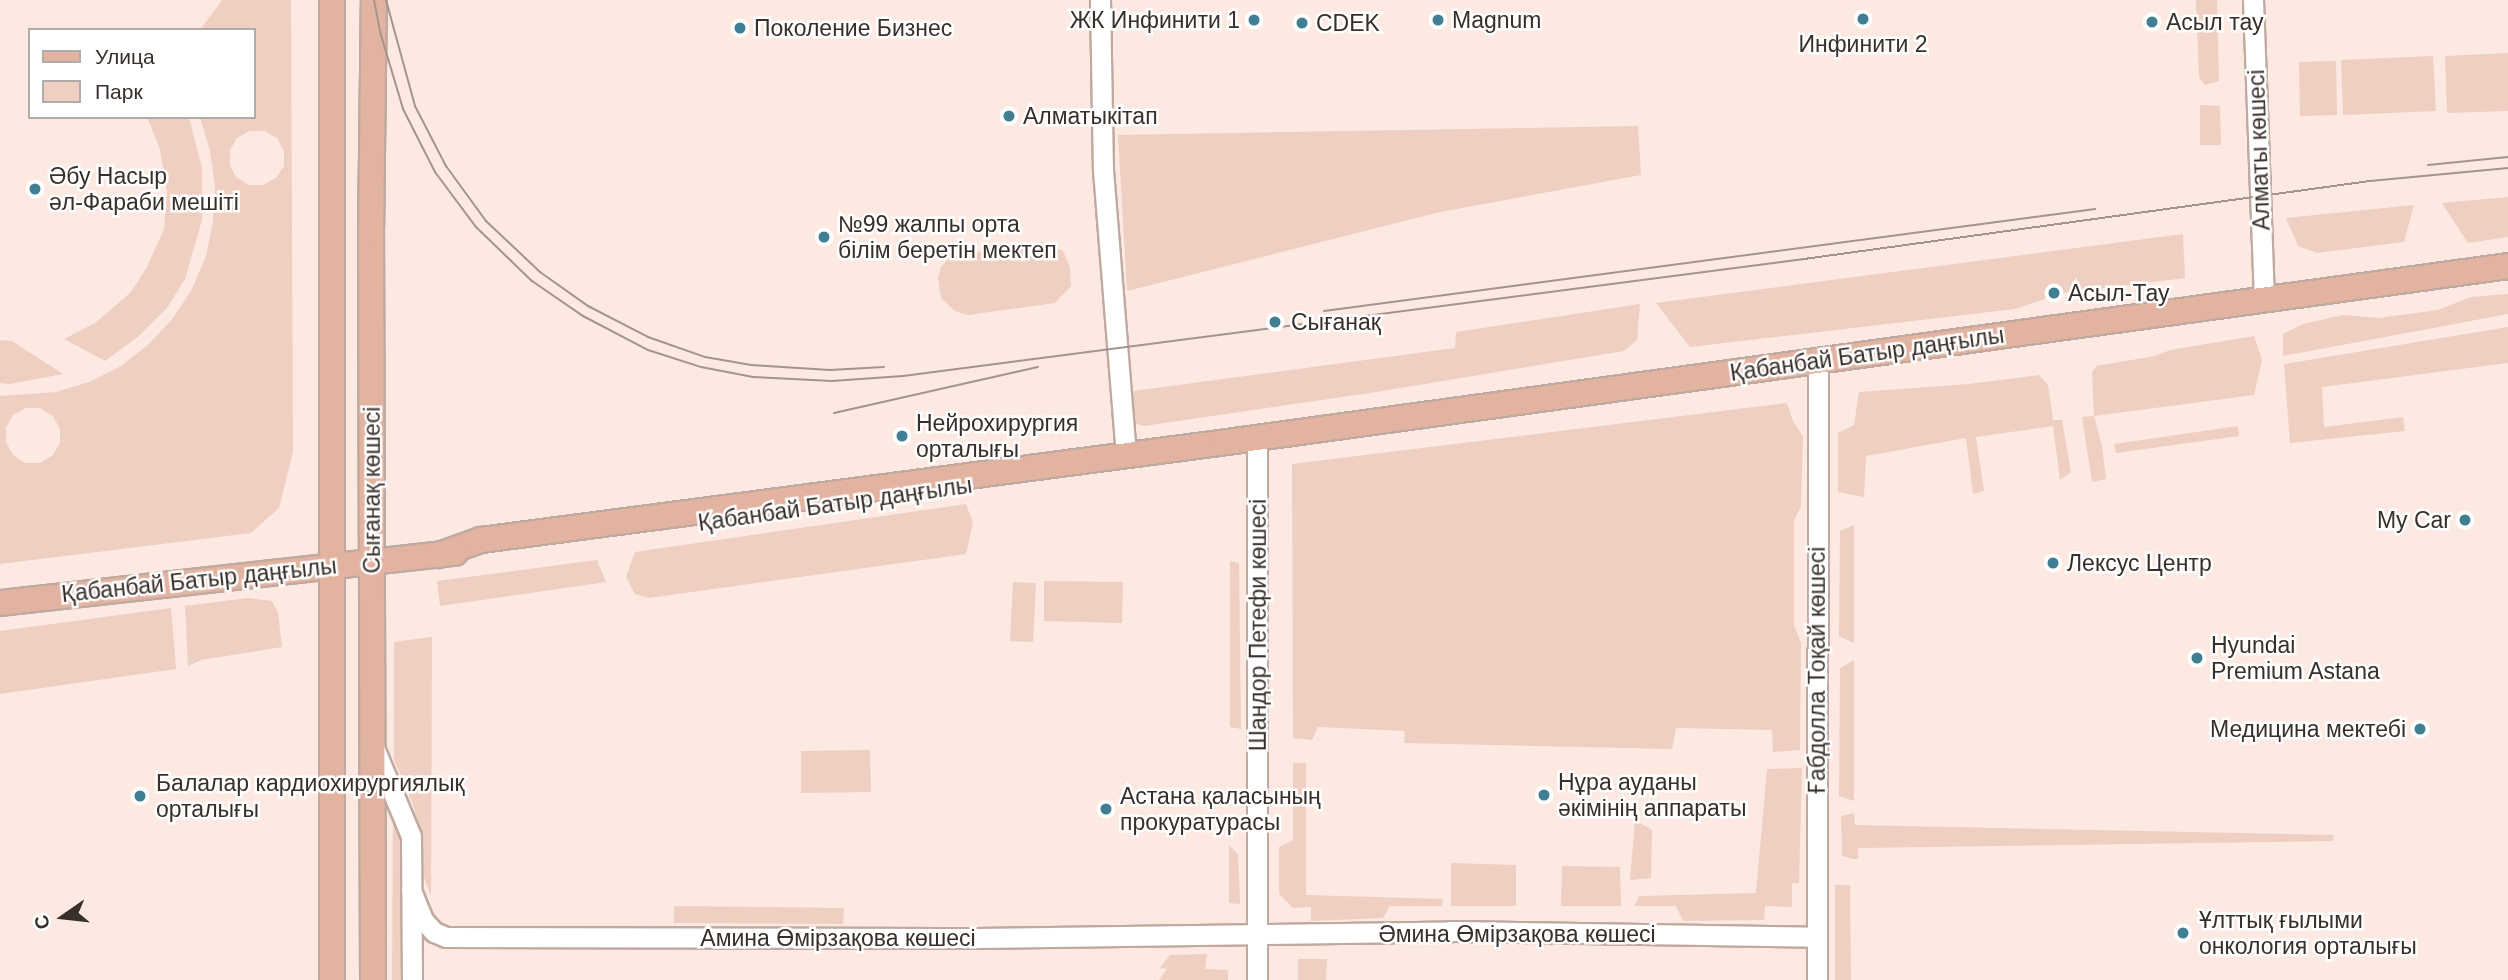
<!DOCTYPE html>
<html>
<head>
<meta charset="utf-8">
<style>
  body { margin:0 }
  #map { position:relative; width:2508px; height:980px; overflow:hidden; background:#fce9e1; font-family:Arial,sans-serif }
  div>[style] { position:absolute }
  .green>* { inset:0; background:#eecfc2 }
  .roads { filter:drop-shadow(2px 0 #c0aaa0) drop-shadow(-2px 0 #c0aaa0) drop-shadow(0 2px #c0aaa0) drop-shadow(0 -2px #c0aaa0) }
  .minor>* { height:19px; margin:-9.5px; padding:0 9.5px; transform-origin:9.5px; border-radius:9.5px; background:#fff }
  .major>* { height:24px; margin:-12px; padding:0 12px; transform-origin:12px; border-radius:12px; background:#e2b3a0 }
  .tram>* { height:2px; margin:-1px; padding:0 1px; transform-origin:1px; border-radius:1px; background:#a3948e }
  .dots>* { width:19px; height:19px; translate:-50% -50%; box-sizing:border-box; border:4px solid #fff; border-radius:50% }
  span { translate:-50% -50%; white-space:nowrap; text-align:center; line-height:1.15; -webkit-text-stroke:5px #fff; paint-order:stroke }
  .poi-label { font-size:23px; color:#382f2b }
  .right { translate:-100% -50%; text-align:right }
  .left { translate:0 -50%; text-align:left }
  .street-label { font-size:23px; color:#382f2b }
  .legend { position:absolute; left:28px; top:28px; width:228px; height:91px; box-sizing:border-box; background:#fff; border:2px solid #afacaa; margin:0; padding:9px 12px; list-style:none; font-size:21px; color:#382f2b }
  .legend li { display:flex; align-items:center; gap:14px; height:35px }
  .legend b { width:35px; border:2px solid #afacaa }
  .north { position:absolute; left:28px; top:882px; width:70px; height:70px; -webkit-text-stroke:5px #fff; paint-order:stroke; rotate:256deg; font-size:19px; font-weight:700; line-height:28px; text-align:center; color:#382f2b }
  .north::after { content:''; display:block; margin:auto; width:24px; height:32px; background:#382f2b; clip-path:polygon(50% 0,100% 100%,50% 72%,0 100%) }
</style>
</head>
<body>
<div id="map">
  <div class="green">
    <i style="clip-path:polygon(evenodd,222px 0,291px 0,293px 452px,279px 508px,251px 533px,0 564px,0 396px,56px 392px,89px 382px,121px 366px,149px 344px,173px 318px,192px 289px,206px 256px,213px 222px,215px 186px,210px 151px,200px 117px,254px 117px,254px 30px,200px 30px,222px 0,250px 131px,264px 131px,277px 138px,284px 151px,284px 166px,276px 178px,263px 185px,249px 185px,236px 177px,230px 165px,230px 150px,237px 138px,250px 131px,222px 0,26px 408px,40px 408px,53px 416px,60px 429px,60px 443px,52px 456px,40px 463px,25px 463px,13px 455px,6px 442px,6px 428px,13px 415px,26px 408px)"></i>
    <i style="clip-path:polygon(2196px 0,2217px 0,2219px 81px,2205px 85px,2199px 77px)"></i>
    <i style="clip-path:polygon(2508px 53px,2508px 111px,2447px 113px,2445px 56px)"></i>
    <i style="clip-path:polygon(2433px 56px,2436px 111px,2343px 115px,2341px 60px)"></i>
    <i style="clip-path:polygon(2336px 61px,2337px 115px,2300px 116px,2299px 62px)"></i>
    <i style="clip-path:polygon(2200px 105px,2220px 106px,2221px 145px,2200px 145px)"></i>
    <i style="clip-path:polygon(147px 117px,189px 117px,202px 168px,202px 220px,185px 279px,167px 308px,139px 336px,105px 361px,64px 339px,95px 323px,131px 292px,147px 267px,164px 229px,167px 193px,160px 149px)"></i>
    <i style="clip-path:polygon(1638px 126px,1641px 175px,1440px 212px,1127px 291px,1118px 135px)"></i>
    <i style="clip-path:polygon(2508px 197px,2508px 237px,2468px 243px,2442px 203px)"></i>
    <i style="clip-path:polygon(2414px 205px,2404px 242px,2317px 253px,2298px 246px,2286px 218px)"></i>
    <i style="clip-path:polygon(2183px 234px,2185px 278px,2063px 293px,2015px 309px,1690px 347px,1656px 303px)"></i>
    <i style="clip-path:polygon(1044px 242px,1063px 251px,1070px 267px,1071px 286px,1055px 303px,968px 315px,955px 311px,941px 298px,938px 278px,941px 267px,951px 256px)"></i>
    <i style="clip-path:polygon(2508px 294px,2508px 314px,2283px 356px,2283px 334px,2303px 324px,2343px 315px,2378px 318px,2438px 310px,2471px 297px)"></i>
    <i style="clip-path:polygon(1640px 304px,1637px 340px,1624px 351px,1370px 393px,1144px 426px,1133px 423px,1133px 391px,1455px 348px,1456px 332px)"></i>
    <i style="clip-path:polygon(2508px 327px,2508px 363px,2322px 387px,2324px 427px,2403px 417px,2405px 431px,2290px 443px,2284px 364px)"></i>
    <i style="clip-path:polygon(2254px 336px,2262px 360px,2254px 395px,2094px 416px,2102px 446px,2106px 479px,2092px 482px,2082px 417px,2094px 416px,2092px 372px,2097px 366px,2155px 356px,2170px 350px)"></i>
    <i style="clip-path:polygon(0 340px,12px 341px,63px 374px,10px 384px,0 383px)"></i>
    <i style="clip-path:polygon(2039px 375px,2048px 385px,2053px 420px,2062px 420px,2071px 472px,2060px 480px,2053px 426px,1976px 437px,1984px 491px,1973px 494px,1966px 438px,1866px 456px,1864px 497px,1838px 492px,1838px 433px,1854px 425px,1859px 392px,1969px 384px)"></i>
    <i style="clip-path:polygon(1787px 403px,1793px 421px,1803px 437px,1801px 506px,1794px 521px,1794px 625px,1801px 643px,1800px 750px,1773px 752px,1772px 730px,1676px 728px,1672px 749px,1404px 743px,1405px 731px,1318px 727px,1312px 740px,1293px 738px,1292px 464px)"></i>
    <i style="clip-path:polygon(2238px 426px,2239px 436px,2116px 453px,2114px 444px)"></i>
    <i style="clip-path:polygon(966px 504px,973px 523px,966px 554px,649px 598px,635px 594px,626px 577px,635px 552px)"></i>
    <i style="clip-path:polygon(1854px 525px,1854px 643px,1839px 636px,1840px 531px)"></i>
    <i style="clip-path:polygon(597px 560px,606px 582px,440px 606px,437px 581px)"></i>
    <i style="clip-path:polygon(1230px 561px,1239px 563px,1241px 729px,1230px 727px)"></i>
    <i style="clip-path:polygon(1044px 581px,1123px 582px,1122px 623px,1044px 621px)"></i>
    <i style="clip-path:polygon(1013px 582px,1036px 583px,1033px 642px,1010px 641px)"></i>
    <i style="clip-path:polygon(248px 598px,272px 601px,278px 613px,282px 647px,201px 660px,188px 666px,185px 606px)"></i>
    <i style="clip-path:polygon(171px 608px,176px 669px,0 694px,0 631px)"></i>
    <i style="clip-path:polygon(432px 637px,431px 896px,422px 872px,421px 838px,414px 807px,394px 760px,394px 642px)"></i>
    <i style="clip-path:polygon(1854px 660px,1854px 801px,1839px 796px,1840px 668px)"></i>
    <i style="clip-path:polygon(870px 750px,871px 792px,801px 793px,801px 751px)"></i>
    <i style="clip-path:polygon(1293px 763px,1306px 763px,1306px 895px,1443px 899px,1442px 906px,1390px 906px,1383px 918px,1311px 921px,1311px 907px,1293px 908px,1279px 894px,1279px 847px,1293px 840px)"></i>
    <i style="clip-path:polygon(1802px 768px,1799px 883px,1792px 883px,1792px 907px,1765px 906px,1764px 920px,1683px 921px,1676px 906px,1634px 906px,1639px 896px,1756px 893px,1767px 769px)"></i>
    <i style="clip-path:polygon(1854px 813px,1855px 825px,2334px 835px,2333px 841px,1858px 848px,1858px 859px,1854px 859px,1842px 856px,1841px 816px)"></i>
    <i style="clip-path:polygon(393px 818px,406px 849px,406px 980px,392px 980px)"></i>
    <i style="clip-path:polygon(1635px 820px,1652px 830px,1651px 878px,1630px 880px)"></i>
    <i style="clip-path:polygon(1229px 845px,1238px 854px,1240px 904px,1229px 903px)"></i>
    <i style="clip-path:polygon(1451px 863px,1516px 865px,1516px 906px,1451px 906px)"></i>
    <i style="clip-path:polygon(1562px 866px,1620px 867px,1621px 906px,1561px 906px)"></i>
    <i style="clip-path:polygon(1835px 885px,1850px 885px,1851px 980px,1835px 980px)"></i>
    <i style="clip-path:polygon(674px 906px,844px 908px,843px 924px,674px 923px)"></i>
    <i style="clip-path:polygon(1207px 954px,1205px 969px,1228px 970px,1228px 980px,1159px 980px,1167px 969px,1160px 968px,1170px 955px)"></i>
    <i style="clip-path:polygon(1298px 959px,1327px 959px,1326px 980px,1298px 980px)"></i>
  </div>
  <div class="roads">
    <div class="minor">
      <i style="left:1100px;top:0;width:170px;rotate:89deg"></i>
      <i style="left:1103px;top:170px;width:285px;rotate:85.4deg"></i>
      <i style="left:2253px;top:0;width:300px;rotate:87.9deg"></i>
      <i style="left:375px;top:750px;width:93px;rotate:67.3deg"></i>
      <i style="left:411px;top:836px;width:144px;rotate:89.6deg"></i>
      <i style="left:411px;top:890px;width:32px;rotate:68deg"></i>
      <i style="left:423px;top:920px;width:16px;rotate:47deg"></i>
      <i style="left:434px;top:932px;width:13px;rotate:23deg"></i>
      <i style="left:446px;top:937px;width:531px;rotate:0.11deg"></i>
      <i style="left:977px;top:938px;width:473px;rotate:-0.8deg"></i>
      <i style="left:1450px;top:931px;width:366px;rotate:0.9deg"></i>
      <i style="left:1257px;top:980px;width:543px;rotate:-90deg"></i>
      <i style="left:1817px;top:980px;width:620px;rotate:-89.91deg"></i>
    </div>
    <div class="major">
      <i style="left:332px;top:0;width:980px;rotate:90deg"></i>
      <i style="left:439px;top:555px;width:45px;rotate:-19.7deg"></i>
      <i style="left:481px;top:540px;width:752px;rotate:-7.48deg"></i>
      <i style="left:1227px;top:442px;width:1293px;rotate:-7.82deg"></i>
      <i style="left:0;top:603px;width:458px;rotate:-6.3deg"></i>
      <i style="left:373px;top:980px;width:745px;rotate:-90.15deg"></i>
      <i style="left:371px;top:235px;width:235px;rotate:-89.3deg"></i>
    </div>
  </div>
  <div class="tram">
    <i style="left:374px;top:0;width:36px;rotate:79deg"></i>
    <i style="left:381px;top:35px;width:77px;rotate:73.4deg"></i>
    <i style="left:403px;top:109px;width:71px;rotate:63.1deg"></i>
    <i style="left:435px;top:172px;width:69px;rotate:53.3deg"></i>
    <i style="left:476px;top:227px;width:78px;rotate:44deg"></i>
    <i style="left:532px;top:281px;width:62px;rotate:34.5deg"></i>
    <i style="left:583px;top:316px;width:73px;rotate:27.6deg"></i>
    <i style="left:648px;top:350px;width:56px;rotate:17.8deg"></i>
    <i style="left:701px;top:367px;width:53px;rotate:10.9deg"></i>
    <i style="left:753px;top:377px;width:79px;rotate:2.9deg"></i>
    <i style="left:832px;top:381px;width:71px;rotate:-4deg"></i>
    <i style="left:903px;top:376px;width:909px;rotate:-7.4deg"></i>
    <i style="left:1804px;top:259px;width:571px;rotate:-7.85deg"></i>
    <i style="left:2370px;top:181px;width:139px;rotate:-5.4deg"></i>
    <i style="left:386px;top:0;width:110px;rotate:74.7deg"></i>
    <i style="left:415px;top:106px;width:68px;rotate:62.7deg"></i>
    <i style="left:446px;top:166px;width:68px;rotate:54deg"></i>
    <i style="left:486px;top:221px;width:74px;rotate:43.4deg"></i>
    <i style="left:540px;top:272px;width:59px;rotate:35.3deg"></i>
    <i style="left:588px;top:306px;width:68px;rotate:27.3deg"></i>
    <i style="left:648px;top:337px;width:60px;rotate:19.3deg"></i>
    <i style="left:705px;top:357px;width:47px;rotate:9.9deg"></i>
    <i style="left:751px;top:365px;width:79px;rotate:3.6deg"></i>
    <i style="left:830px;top:370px;width:54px;rotate:-3.2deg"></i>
    <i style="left:2428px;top:165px;width:80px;rotate:-5.7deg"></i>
    <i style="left:1324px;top:311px;width:778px;rotate:-7.54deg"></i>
    <i style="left:834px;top:413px;width:209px;rotate:-12.7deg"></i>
  </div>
  <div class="dots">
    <i style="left:1863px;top:19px;background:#407e94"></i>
    <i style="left:1254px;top:20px;background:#407e94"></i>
    <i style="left:1438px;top:20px;background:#407e94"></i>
    <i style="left:2152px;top:22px;background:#407e94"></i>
    <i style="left:1302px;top:23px;background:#407e94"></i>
    <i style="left:740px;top:28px;background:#407e94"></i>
    <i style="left:1009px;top:116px;background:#407e94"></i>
    <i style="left:35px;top:189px;background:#407e94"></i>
    <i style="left:824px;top:237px;background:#407e94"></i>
    <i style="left:2054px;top:293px;background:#407e94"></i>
    <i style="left:1275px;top:322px;background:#407e94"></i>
    <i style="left:902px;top:436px;background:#407e94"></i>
    <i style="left:2465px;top:520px;background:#407e94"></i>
    <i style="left:2053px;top:563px;background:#407e94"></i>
    <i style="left:2197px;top:658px;background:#407e94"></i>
    <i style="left:2420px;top:729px;background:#407e94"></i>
    <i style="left:1544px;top:795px;background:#407e94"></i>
    <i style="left:140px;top:796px;background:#407e94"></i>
    <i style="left:1106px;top:809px;background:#407e94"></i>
    <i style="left:2183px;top:933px;background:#407e94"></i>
  </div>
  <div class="poi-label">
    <span class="right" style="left:1240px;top:20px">ЖК Инфинити 1</span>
    <span class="left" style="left:1452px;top:20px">Magnum</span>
    <span class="left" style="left:2166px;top:22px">Асыл тау</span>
    <span class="left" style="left:1316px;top:23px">CDEK</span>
    <span class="left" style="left:754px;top:28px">Поколение Бизнес</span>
    <span style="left:1863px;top:44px">Инфинити 2</span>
    <span class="left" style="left:1023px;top:116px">Алматыкітап</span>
    <span class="left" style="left:49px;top:189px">Әбу Насыр<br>әл-Фараби мешіті</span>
    <span class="left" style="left:838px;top:237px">№99 жалпы орта<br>білім беретін мектеп</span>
    <span class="left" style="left:2068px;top:293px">Асыл-Тау</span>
    <span class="left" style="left:1291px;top:322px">Сығанақ</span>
    <span class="left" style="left:916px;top:436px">Нейрохирургия<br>орталығы</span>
    <span class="right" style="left:2451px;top:520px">My Car</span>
    <span class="left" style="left:2067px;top:563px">Лексус Центр</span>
    <span class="left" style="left:2211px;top:658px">Hyundai<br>Premium Astana</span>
    <span class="right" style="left:2406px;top:729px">Медицина мектебі</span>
    <span class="left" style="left:1558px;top:795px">Нұра ауданы<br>әкімінің аппараты</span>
    <span class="left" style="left:156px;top:796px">Балалар кардиохирургиялық<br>орталығы</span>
    <span class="left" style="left:1120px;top:809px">Астана қаласының<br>прокуратурасы</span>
    <span class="left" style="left:2199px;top:933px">Ұлттық ғылыми<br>онкология орталығы</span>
  </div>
  <div class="street-label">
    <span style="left:2259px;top:150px;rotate:-92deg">Алматы көшесі</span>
    <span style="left:1867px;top:354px;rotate:-8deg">Қабанбай Батыр даңғылы</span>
    <span style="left:372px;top:490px;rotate:-90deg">Сығанақ көшесі</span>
    <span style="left:835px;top:504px;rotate:-8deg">Қабанбай Батыр даңғылы</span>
    <span style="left:199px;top:580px;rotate:-6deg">Қабанбай Батыр даңғылы</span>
    <span style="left:1258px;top:625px;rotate:-90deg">Шандор Петефи көшесі</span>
    <span style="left:1817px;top:670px;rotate:-90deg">Ғабдолла Тоқай көшесі</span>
    <span style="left:1517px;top:934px">Әмина Өмірзақова көшесі</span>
    <span style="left:838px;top:938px">Амина Өмірзақова көшесі</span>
  </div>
  <ul class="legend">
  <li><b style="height:9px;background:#e2b3a0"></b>Улица</li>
  <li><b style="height:19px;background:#eecfc2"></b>Парк</li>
  </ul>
  <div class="north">С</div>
</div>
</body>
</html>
